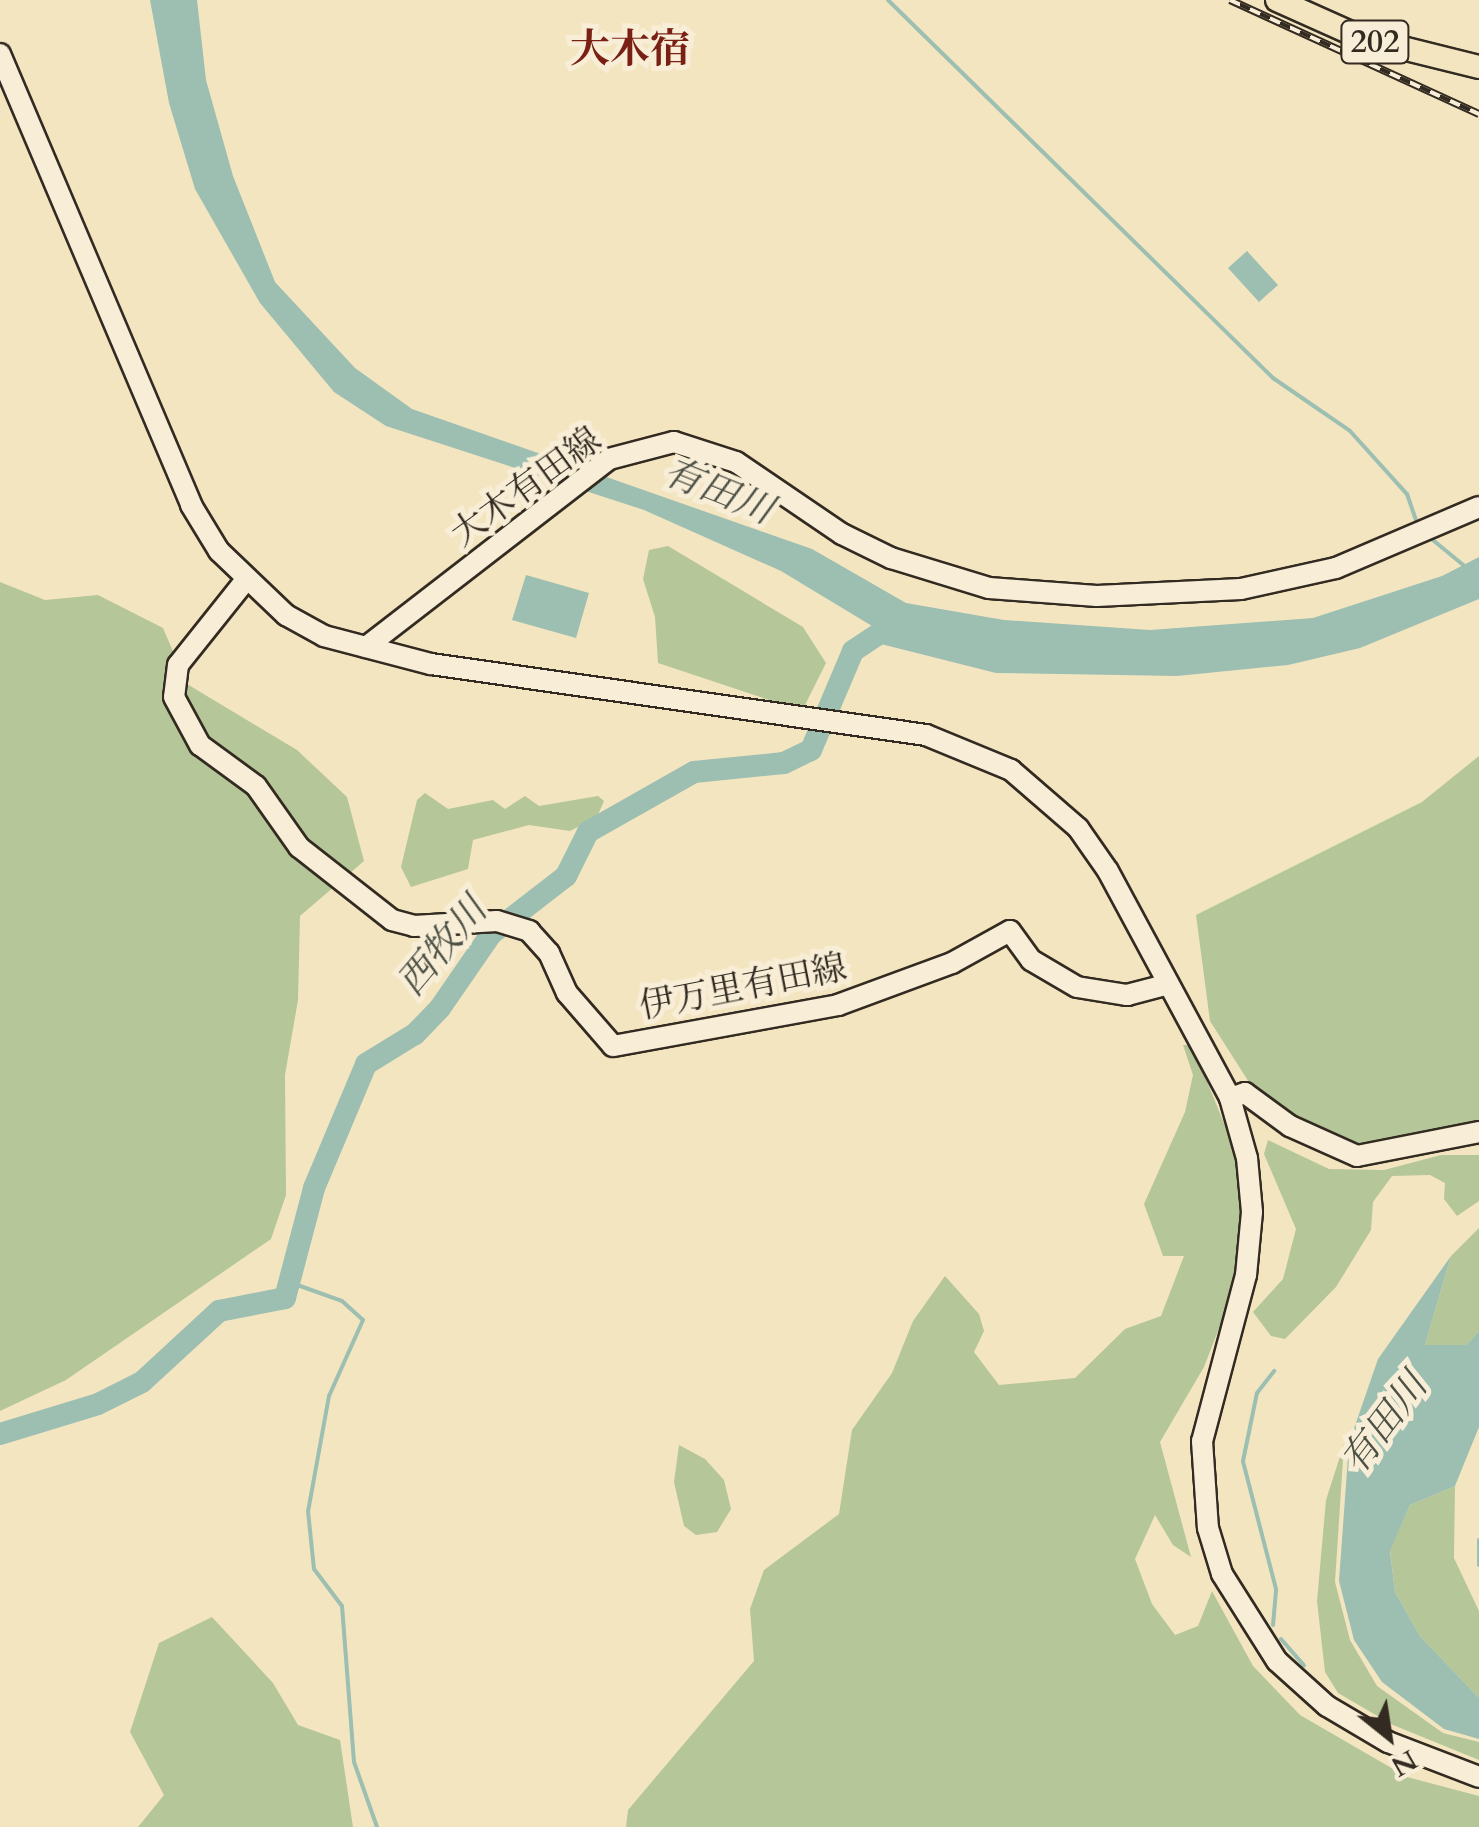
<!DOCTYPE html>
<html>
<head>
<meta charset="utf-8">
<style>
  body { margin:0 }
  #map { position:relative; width:1479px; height:1827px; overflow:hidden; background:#f4e5c1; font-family:Cardo,"Noto Serif JP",serif }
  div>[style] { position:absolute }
  .green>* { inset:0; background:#b5c698 }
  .water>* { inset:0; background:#9cbfb1 }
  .stream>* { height:4px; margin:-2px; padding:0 2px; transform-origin:2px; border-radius:2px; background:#9cbfb1 }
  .river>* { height:22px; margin:-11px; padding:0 11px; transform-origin:11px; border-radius:11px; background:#9cbfb1 }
  .roads { filter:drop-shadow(2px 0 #332b21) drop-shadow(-2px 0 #332b21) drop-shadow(0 2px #332b21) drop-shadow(0 -2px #332b21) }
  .secondary>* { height:20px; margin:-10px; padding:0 10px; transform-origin:10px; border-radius:10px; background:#f8eed7 }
  .trunk>* { height:22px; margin:-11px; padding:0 11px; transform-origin:11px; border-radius:11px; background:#f4e5c1 }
  .rail>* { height:8px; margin-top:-4px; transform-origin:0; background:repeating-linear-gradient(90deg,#f8eed7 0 11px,#332b21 0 22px); box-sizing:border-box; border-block:2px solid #332b21 }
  span { translate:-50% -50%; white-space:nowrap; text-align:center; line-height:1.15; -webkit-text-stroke:10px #f8eed7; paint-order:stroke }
  .shield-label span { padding:2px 8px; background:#f8eed7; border:2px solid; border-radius:8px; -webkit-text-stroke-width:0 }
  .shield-label { font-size:32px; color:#332b21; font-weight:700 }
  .street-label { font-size:35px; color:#332b21 }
  .water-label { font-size:38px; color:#4d5045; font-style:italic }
  .quarter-label { font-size:40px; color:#7a1f14; font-weight:700 }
  .north { position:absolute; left:1339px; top:1687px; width:100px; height:100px; -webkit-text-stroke:8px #f8eed7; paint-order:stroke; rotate:150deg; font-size:28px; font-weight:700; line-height:40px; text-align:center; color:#332b21 }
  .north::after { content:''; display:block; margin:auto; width:35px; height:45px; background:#332b21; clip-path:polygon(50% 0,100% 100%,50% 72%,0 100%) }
</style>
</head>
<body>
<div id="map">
  <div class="green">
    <i style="clip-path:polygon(668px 546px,803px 627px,826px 663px,802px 711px,658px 663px,655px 617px,643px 579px,649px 550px)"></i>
    <i style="clip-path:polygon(0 582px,45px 600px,98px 595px,163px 628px,187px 684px,297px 750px,347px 797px,364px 861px,300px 916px,298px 1000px,285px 1075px,286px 1195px,271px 1239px,66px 1380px,0 1411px)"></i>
    <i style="clip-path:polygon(1479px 756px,1479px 1125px,1357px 1148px,1299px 1125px,1252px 1087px,1210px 1021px,1196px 915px,1422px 802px)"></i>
    <i style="clip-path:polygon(425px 793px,448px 809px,493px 800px,505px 809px,525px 796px,539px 806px,598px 796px,604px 801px,597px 817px,570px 831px,529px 825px,473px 840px,468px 869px,411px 887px,401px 867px,417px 800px)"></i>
    <i style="clip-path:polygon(1183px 1045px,1192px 1045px,1237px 1155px,1244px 1232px,1230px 1300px,1204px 1367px,1160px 1442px,1191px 1557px,1173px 1545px,1155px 1515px,1135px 1559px,1152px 1604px,1175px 1635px,1198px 1626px,1212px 1591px,1253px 1666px,1300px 1715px,1407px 1777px,1479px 1796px,1479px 1827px,626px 1827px,628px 1810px,754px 1661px,750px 1609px,764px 1570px,839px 1514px,852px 1430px,892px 1373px,913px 1321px,945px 1276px,979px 1314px,984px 1331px,974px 1352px,999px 1385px,1075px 1378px,1125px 1329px,1161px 1316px,1184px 1256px,1163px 1256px,1144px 1204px,1185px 1112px,1193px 1075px)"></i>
    <i style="clip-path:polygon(1268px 1140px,1329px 1169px,1384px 1170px,1441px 1155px,1479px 1155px,1479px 1201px,1457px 1216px,1444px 1199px,1445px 1183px,1430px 1175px,1392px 1176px,1373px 1202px,1371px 1230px,1336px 1287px,1285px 1339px,1271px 1336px,1253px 1312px,1283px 1279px,1296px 1229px,1264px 1154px)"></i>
    <i style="clip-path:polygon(1479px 1228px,1479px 1331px,1466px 1345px,1425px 1345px,1451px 1256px)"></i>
    <i style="clip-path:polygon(1344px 1444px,1335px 1582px,1350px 1640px,1377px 1686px,1443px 1733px,1479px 1742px,1479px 1760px,1393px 1725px,1338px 1693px,1325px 1672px,1317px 1601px,1326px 1500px)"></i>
    <i style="clip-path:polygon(679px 1445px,705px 1459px,724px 1480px,731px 1509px,717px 1532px,696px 1535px,684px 1526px,674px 1482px)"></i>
    <i style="clip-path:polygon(1455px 1486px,1454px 1558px,1479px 1611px,1479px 1698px,1420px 1636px,1395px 1592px,1390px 1550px,1410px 1505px)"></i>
    <i style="clip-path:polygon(212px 1617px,273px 1683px,298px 1725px,340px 1740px,353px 1827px,138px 1827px,164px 1795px,130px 1732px,159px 1643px)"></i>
  </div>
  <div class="water">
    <i style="clip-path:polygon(150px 0,197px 0,206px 80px,233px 176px,275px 282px,355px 368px,412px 409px,812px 549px,906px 603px,1004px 620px,1150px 630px,1313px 618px,1442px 576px,1479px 557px,1479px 599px,1360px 648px,1288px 665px,1177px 676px,996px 673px,869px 641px,872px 626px,781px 571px,644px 510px,386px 426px,334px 392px,260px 303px,195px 189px,169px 103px)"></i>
    <i style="clip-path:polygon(1247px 251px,1278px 285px,1259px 302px,1228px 268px)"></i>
    <i style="clip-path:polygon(526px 575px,589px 593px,576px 638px,512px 620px)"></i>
    <i style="clip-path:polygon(1451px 1256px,1425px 1345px,1466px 1345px,1479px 1331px,1479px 1427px,1455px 1486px,1410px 1505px,1390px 1551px,1395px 1592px,1420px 1636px,1479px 1698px,1479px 1739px,1444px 1729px,1382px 1682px,1354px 1640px,1339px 1581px,1349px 1443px,1378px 1359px)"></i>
  </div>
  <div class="stream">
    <i style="left:888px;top:0;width:540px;rotate:44.47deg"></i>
    <i style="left:1273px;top:378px;width:93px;rotate:34.5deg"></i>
    <i style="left:1350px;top:431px;width:85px;rotate:47.9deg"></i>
    <i style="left:1407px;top:494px;width:34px;rotate:71deg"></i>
    <i style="left:1428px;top:536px;width:50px;rotate:39.4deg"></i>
    <i style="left:289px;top:1282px;width:56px;rotate:19.7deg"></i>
    <i style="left:342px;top:1301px;width:28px;rotate:42deg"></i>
    <i style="left:363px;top:1320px;width:83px;rotate:114.1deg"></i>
    <i style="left:329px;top:1396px;width:117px;rotate:100.3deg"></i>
    <i style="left:308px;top:1511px;width:58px;rotate:84.1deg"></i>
    <i style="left:314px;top:1569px;width:46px;rotate:52.9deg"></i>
    <i style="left:342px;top:1606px;width:156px;rotate:85.6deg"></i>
    <i style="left:354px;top:1762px;width:69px;rotate:70.5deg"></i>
    <i style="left:1479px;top:1540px;width:25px;rotate:90deg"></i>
    <i style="left:1273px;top:1625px;width:36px;rotate:-85deg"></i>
    <i style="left:1276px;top:1589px;width:132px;rotate:-104.5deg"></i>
    <i style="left:1243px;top:1461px;width:69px;rotate:-78.4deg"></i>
    <i style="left:1257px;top:1393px;width:28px;rotate:-52deg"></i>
    <i style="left:1281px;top:1639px;width:35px;rotate:49deg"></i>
  </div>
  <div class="river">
    <i style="left:0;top:1434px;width:102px;rotate:-17deg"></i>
    <i style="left:98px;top:1404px;width:49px;rotate:-26.6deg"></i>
    <i style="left:142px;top:1382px;width:105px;rotate:-42.7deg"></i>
    <i style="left:219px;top:1311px;width:67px;rotate:-11.1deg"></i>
    <i style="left:285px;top:1298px;width:114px;rotate:-75.2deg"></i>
    <i style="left:314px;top:1188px;width:134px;rotate:-67.2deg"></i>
    <i style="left:366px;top:1064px;width:57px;rotate:-31.5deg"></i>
    <i style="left:415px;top:1034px;width:36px;rotate:-46deg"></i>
    <i style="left:440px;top:1008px;width:90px;rotate:-55.4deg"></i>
    <i style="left:491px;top:934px;width:95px;rotate:-37.7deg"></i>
    <i style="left:566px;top:876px;width:49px;rotate:-63.4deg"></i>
    <i style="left:588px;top:832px;width:122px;rotate:-29.5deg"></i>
    <i style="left:694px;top:772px;width:90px;rotate:-5.7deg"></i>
    <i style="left:784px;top:763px;width:30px;rotate:-26deg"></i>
    <i style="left:811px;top:750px;width:108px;rotate:-67deg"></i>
    <i style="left:853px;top:651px;width:47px;rotate:-33.7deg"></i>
  </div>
  <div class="roads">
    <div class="secondary">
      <i style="left:0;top:54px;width:490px;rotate:67deg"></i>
      <i style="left:191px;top:505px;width:54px;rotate:58.7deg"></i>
      <i style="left:219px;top:551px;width:93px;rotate:43.7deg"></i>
      <i style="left:286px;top:615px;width:43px;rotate:28.9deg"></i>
      <i style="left:324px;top:636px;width:111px;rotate:14.7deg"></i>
      <i style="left:431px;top:664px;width:500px;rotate:8.16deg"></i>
      <i style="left:926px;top:735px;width:92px;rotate:22.4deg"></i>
      <i style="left:1011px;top:770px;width:89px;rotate:40.9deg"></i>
      <i style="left:1078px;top:828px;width:52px;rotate:55.1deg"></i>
      <i style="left:1108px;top:871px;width:258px;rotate:61.7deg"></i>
      <i style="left:1230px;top:1098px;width:62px;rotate:74.2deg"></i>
      <i style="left:1247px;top:1158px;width:54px;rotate:84.7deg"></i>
      <i style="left:1252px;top:1212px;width:63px;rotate:95.4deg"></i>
      <i style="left:1246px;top:1275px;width:172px;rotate:104.8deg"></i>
      <i style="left:1202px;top:1441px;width:87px;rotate:86.1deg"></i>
      <i style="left:1208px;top:1528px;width:48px;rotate:73.1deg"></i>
      <i style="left:1222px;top:1574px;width:103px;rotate:57.7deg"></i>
      <i style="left:1277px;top:1661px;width:67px;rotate:42deg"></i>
      <i style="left:1327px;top:1706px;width:71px;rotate:30.5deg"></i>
      <i style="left:1388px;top:1742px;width:97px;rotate:21deg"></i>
      <i style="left:245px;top:581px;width:107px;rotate:128.6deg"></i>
      <i style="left:178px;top:665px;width:32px;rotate:97deg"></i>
      <i style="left:174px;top:697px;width:55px;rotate:61.6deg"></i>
      <i style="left:200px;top:745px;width:69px;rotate:36.2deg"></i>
      <i style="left:256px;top:786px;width:75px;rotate:54.8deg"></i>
      <i style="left:299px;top:847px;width:118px;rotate:38.1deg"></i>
      <i style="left:392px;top:920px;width:23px;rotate:15deg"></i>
      <i style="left:414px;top:926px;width:83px;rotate:-3.4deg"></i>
      <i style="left:497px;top:921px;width:34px;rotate:17deg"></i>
      <i style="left:529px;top:931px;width:30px;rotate:48deg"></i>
      <i style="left:549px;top:953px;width:44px;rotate:65.8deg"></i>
      <i style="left:567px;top:993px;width:70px;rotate:49deg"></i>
      <i style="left:613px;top:1046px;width:229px;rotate:-10.3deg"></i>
      <i style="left:838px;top:1005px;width:121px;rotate:-20.2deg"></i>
      <i style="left:952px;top:963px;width:66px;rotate:-28.9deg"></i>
      <i style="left:1010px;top:931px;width:36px;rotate:54deg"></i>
      <i style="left:1031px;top:960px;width:53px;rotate:30.4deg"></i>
      <i style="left:1077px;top:987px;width:51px;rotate:9.1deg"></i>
      <i style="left:1127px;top:995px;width:43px;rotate:-14.7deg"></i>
      <i style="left:366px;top:647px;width:307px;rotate:-37.7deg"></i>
      <i style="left:609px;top:459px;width:67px;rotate:-14.7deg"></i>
      <i style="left:674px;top:442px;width:65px;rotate:17.9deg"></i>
      <i style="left:736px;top:462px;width:128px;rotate:34.2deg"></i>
      <i style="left:842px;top:534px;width:55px;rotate:26.1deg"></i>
      <i style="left:891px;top:558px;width:102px;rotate:17deg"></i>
      <i style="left:989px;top:588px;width:108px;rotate:4.2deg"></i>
      <i style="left:1097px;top:596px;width:144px;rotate:-2.8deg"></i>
      <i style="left:1241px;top:589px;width:97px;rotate:-12.5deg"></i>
      <i style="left:1336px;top:568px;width:155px;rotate:-23.1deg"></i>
      <i style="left:1230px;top:1098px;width:16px;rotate:-18deg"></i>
      <i style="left:1245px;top:1093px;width:56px;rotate:36.3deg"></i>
      <i style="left:1290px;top:1126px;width:73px;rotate:24.1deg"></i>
      <i style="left:1357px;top:1156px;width:124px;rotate:-11.1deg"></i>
    </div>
    <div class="trunk">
      <i style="left:1277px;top:0;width:93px;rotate:24.1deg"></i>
      <i style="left:1362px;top:38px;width:121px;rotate:13.9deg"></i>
    </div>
  </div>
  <div class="rail">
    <i style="left:1230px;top:0;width:274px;rotate:24.6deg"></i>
  </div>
  <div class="shield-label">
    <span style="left:1375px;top:42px">202</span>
  </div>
  <div class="street-label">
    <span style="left:526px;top:487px;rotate:-36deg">大木有田線</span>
    <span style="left:743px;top:987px;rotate:-11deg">伊万里有田線</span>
  </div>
  <div class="water-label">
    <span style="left:718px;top:492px;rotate:22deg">有田川</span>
    <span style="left:443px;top:947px;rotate:-50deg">西牧川</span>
    <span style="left:1385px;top:1424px;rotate:-53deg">有田川</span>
  </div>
  <div class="quarter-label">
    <span style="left:630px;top:50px">大木宿</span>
  </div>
  <div class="north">N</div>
</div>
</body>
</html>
